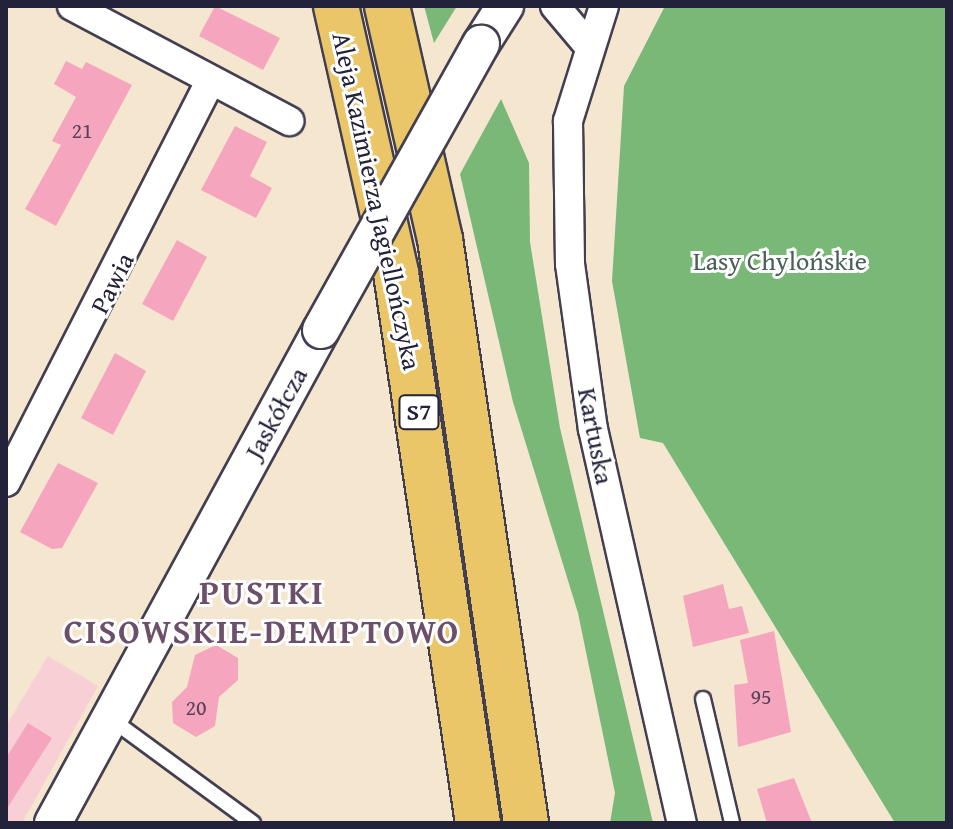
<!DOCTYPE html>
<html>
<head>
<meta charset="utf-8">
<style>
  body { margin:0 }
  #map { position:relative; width:953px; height:829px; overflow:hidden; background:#f4e6cf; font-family:"Gentium Book Plus",serif }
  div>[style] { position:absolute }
  .built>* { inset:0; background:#f7cfd4 }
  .forest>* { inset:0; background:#7ab878 }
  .building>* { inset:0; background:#f6a5bf }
  .roads { filter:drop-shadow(2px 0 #423f51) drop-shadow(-2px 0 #423f51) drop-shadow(0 2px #423f51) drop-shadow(0 -2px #423f51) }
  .service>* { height:14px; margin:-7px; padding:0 7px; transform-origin:7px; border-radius:7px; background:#fff }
  .minor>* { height:28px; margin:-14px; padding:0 14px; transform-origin:14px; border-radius:14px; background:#fff }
  .tertiary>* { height:36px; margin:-18px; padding:0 18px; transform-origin:18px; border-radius:18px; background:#fff }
  .motorway>* { height:44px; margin:-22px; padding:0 22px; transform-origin:22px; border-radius:22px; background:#ebc669 }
  .bridges { filter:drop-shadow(2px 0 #423f51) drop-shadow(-2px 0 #423f51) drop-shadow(0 2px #423f51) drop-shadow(0 -2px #423f51) }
  .tertiary-bridge>* { height:36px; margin:-18px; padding:0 18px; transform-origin:18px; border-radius:18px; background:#fff }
  span { translate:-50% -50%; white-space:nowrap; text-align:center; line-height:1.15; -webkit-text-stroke:6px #fff; paint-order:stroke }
  .number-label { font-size:22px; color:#57435c }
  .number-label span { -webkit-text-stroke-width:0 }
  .shield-label span { padding:2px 6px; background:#fff; border:2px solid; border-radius:6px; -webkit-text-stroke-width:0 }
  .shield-label { font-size:24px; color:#22223b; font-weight:700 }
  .street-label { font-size:26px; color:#22223b }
  .park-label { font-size:26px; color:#4b6157 }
  .district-label { font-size:34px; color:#6c5069; font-weight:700; letter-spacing:2px }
  .frame { position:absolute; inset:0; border:8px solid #22223b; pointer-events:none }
</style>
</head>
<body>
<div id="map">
  <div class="built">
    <i style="clip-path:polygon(48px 656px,98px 686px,22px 823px,6px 823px,6px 726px)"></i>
  </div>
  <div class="forest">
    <i style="clip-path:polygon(424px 6px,457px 6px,434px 43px)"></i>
    <i style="clip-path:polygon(665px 6px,947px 6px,947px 823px,895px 823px,663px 443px,640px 438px,612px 281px,624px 86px)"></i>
    <i style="clip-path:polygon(501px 99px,529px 163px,530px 242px,560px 428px,653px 823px,610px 823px,615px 793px,578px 613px,513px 402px,460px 174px)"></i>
  </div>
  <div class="building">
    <i style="clip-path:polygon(215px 6px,280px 38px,263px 70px,199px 36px)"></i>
    <i style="clip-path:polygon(66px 61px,82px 69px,86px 62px,132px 85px,56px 226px,25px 209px,61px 145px,52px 141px,76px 97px,54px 84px)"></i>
    <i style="clip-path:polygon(235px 126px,267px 142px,250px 176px,272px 188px,256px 218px,201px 190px)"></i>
    <i style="clip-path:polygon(177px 240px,207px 257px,173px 321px,142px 304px)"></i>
    <i style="clip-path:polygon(115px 353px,146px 371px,113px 435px,81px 418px)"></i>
    <i style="clip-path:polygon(58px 463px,98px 483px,62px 548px,52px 549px,20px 532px)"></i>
    <i style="clip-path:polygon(723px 584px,729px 609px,742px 606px,749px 633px,693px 647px,683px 596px)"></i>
    <i style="clip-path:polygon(774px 631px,791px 732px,738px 747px,734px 685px,748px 683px,740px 640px)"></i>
    <i style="clip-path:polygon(216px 645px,238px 658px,238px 680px,219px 697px,215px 726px,196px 737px,173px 723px,172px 702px,187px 687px,195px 655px)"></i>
    <i style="clip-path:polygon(28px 723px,52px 738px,6px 810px,6px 758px)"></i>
    <i style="clip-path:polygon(794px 778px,812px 823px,767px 823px,757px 789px)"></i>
  </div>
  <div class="roads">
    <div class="service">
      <i style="left:703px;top:699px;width:127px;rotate:76.8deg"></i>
      <i style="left:111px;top:719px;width:176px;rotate:36.2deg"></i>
    </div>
    <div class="minor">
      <i style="left:72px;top:6px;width:246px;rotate:27.9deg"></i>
      <i style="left:555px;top:6px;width:51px;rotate:49.8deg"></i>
      <i style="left:604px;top:6px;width:121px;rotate:107.4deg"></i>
      <i style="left:568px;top:121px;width:143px;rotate:89.2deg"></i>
      <i style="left:570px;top:264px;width:167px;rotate:82.1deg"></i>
      <i style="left:593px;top:429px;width:404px;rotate:77.3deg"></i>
      <i style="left:6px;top:482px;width:451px;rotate:-63deg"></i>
    </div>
    <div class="tertiary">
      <i style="left:481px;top:44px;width:45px;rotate:-57.7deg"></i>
      <i style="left:53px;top:823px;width:561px;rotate:-61.47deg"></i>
    </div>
    <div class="motorway">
      <i style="left:336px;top:6px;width:274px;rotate:77.3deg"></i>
      <i style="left:396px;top:273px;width:556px;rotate:81.52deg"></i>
      <i style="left:387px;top:6px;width:239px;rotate:77.2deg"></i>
      <i style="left:440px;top:239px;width:590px;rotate:81.62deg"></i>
    </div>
  </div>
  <div class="bridges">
    <div class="tertiary-bridge">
      <i style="left:321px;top:330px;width:328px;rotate:-60.8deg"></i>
    </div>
  </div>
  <div class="number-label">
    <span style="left:82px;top:131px">21</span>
    <span style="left:761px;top:697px">95</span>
    <span style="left:196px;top:708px">20</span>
  </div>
  <div class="shield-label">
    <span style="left:419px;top:412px">S7</span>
  </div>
  <div class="street-label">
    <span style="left:377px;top:201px;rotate:78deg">Aleja Kazimierza Jagiellończyka</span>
    <span style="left:112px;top:283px;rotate:-63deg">Pawia</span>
    <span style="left:276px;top:413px;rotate:-61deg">Jaskółcza</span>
    <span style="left:596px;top:436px;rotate:79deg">Kartuska</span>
  </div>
  <div class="park-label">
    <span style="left:780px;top:261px">Lasy Chylońskie</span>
  </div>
  <div class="district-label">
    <span style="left:262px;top:611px">PUSTKI<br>CISOWSKIE-DEMPTOWO</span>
  </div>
  <div class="frame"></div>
</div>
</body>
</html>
